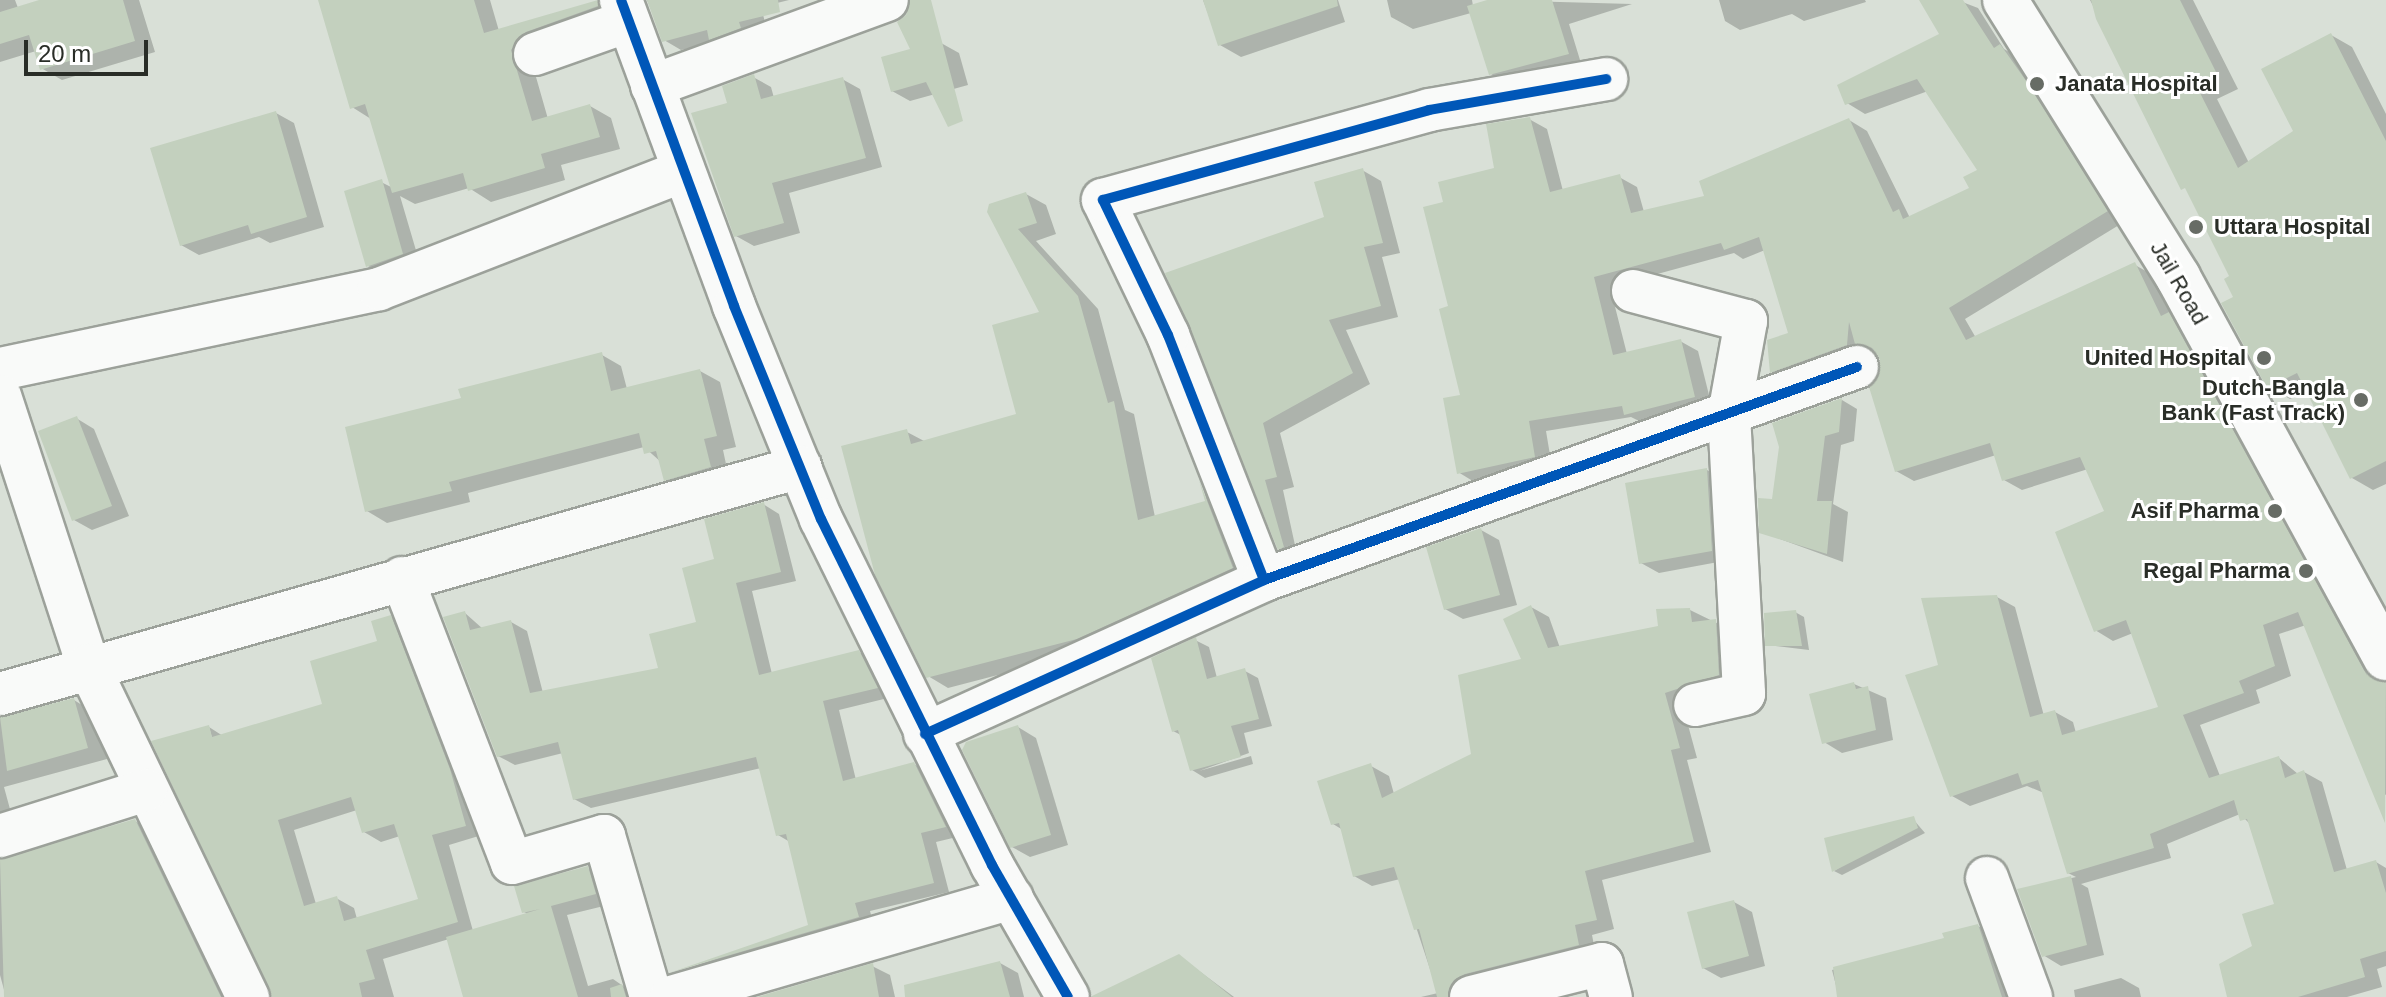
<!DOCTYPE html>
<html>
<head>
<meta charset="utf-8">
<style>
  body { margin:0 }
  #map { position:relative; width:2386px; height:997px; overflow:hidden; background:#d9e0d7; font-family:Arial,sans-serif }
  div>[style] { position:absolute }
  .shadow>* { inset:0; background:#0003 }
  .building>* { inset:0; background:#c3d0be }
  .roads { filter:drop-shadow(2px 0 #9ca19a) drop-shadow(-2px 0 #9ca19a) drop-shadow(0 2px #9ca19a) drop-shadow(0 -2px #9ca19a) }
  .street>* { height:42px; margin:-21px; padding:0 21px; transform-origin:21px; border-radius:21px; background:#f9faf9 }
  .highway>* { height:44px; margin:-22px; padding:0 22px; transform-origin:22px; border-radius:22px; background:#f9faf9 }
  .cycleway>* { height:10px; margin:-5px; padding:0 5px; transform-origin:5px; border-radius:5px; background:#0057b8 }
  .dots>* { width:22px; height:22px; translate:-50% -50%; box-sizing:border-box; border:4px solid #fff; border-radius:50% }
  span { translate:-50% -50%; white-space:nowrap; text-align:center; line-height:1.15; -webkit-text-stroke:6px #fff; paint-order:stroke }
  .poi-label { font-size:22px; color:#292d27; font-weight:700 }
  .left { translate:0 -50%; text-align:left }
  .right { translate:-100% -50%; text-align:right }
  .street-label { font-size:22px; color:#292d27 }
  .scale { position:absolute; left:24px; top:40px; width:124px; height:36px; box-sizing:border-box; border:4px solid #292d27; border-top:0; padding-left:10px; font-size:24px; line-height:28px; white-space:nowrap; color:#292d27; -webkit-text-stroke:6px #fff; paint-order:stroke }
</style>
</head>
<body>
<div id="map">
  <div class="shadow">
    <i style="clip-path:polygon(0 0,15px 0,18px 8px,46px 0,139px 0,155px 52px,62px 80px,41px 68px,36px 51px,0 62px)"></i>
    <i style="clip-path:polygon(320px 0,490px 0,499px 31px,597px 3px,618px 15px,532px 63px,548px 119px,590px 106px,611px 118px,620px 149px,561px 165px,565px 180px,491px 202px,469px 188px,415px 204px,400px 196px,420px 264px,386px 276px,368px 266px,381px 182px,393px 188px,371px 119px,352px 107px)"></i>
    <i style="clip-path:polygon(647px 0,789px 0,761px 7px,767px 30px,681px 50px,664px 40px)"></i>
    <i style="clip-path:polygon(1203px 0,1338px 0,1345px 22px,1241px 57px,1220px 45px)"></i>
    <i style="clip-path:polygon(1387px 0,1472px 0,1473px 6px,1493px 0,1632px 4px,1569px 24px,1580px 60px,1503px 81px,1491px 74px,1471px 13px,1413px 29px,1391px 17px)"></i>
    <i style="clip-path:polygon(1719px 0,1865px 0,1866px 2px,1804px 21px,1792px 14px,1740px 30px,1725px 21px)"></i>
    <i style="clip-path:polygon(1957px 0,1978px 8px,2004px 49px,2018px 57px,2124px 222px,1965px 319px,1976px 338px,2135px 265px,2153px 275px,2172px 316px,2186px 324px,2386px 683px,2386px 795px,2373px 787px,2306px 625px,2279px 634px,2291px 676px,2256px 690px,2260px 703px,2200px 725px,2220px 776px,2279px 758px,2298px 774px,2304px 772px,2322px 782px,2347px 870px,2376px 862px,2386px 868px,2386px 966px,2377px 969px,2382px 987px,2347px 997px,2230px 997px,2276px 906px,2251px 825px,2240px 814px,2167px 844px,2171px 858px,2081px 884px,2088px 888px,2104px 955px,2061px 966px,2043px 955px,2019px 890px,2076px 877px,2068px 873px,2044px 793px,2027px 786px,1970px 806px,1952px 796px,1941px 666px,1997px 597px,2015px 607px,2044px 716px,2055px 712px,2073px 722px,2076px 733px,2160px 708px,2133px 633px,2113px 641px,2095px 630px,2107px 512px,2088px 469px,2022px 490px,2004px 480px,1996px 455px,1914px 481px,1896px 471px,1882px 359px,1875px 353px,1865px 347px,1864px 355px,1789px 382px,1772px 372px,1791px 335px,1765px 250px,1743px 259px,1734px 253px,1610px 287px,1627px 354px,1680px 341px,1698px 351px,1712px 407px,1643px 423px,1631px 417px,1546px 431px,1552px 467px,1476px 483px,1458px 472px,1462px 397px,1450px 308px,1445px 203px,1496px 170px,1529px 119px,1547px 129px,1563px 191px,1619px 177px,1637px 187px,1644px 212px,1706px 197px,1849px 120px,1867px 131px,1910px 218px,1971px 189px,1980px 171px,1928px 91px,1865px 114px,1847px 103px,1941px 34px)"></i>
    <i style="clip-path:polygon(2090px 0,2193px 0,2238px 89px,2217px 99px,2249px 163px,2295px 132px,2331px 35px,2352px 47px,2386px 114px,2386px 484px,2373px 490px,2352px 478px,2308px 390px,2290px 399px,2269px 387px,2232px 276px)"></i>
    <i style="clip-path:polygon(941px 43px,959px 53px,968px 85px,910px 101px,892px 91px)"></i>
    <i style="clip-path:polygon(753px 77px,771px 87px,774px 98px,842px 79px,860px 89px,882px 167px,789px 193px,800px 233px,754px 246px,736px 236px,729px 105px)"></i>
    <i style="clip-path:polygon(276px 113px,294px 123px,324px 227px,270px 243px,259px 237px,199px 255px,181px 245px)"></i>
    <i style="clip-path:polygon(1362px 170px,1381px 181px,1400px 253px,1382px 257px,1398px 317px,1346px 330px,1370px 384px,1280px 433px,1294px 487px,1283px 490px,1298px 559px,1279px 548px,1167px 274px,1327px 218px)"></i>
    <i style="clip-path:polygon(1026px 194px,1046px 205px,1056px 234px,1036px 241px,1098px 309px,1125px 410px,1134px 414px,1155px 517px,1207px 502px,1202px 484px,1219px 494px,1252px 579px,1098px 649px,948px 688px,928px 676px,907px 432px,926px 442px,1019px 416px,1042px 313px,989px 212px)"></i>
    <i style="clip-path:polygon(602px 355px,621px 366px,627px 389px,700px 371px,720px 382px,736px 447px,723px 450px,729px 478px,685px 491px,666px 479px,661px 462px,644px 447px,468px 493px,470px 502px,387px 523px,367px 511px,463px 400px)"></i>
    <i style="clip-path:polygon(1842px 400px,1857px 409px,1854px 441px,1841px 445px,1833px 504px,1848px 512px,1843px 562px,1761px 532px,1774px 501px,1781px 447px)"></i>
    <i style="clip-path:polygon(76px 418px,94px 429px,129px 516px,92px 530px,74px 520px)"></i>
    <i style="clip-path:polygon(1707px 470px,1725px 480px,1729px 560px,1659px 573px,1641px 563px)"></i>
    <i style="clip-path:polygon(763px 504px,779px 514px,796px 581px,752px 591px,772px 674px,859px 652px,875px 662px,892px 697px,839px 710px,856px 780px,914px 764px,931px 774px,961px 836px,936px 842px,949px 892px,870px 911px,874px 926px,687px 981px,674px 973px,810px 926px,790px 842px,778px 835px,761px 768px,591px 808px,574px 799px,563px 753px,515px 765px,498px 756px,465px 613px,483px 629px,511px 622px,527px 631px,543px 693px,660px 670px,698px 624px,716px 561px)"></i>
    <i style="clip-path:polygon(1481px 530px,1499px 540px,1517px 605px,1463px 619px,1445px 609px)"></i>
    <i style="clip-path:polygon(1531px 607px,1549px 617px,1560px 648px,1660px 628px,1690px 610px,1733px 631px,1736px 685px,1682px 703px,1697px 758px,1687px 760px,1711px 852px,1602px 880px,1614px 929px,1592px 935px,1596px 955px,1470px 997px,1421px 997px,1438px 993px,1400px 879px,1372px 886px,1354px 876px,1343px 830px,1333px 824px,1371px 766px,1389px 776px,1394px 794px,1474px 755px,1524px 660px)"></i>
    <i style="clip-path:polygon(1795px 612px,1804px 617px,1809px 650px,1767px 645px)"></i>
    <i style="clip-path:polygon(evenodd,390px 617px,408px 627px,482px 835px,449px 845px,473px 931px,528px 914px,524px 912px,587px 868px,605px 878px,612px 904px,567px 915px,588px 986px,613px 979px,639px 997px,466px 997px,449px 939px,383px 959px,394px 997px,283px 997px,209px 727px,223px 736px,325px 705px,380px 642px,390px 617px,357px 810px,364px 832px,381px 842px,400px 836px,420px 900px,357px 919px,354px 908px,336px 898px,316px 904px,294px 830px,357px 810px)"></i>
    <i style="clip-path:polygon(1195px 640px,1209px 647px,1217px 678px,1245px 671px,1258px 678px,1272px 726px,1244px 733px,1249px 753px,1199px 771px,1251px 756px,1253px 764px,1205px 778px,1192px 770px,1181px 735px,1173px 731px)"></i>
    <i style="clip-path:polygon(1854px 684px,1886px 698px,1893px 740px,1842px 753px,1824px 742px)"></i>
    <i style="clip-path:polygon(74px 700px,93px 712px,107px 759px,4px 787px,14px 824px,0 838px,0 718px)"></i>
    <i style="clip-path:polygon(1018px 727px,1036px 738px,1068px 845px,1030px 857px,1012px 847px)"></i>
    <i style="clip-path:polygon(1913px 819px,1925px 833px,1842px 875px,1834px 871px)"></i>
    <i style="clip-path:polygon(135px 821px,155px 832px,234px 997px,6px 997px,0 975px,0 860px)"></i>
    <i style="clip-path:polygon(1734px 902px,1752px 912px,1765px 966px,1721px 978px,1703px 968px)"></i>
    <i style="clip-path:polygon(1978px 926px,1996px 936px,2014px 997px,1839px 997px,1832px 970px,1946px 940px)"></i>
    <i style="clip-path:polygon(1179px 956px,1234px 997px,1096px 997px)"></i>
    <i style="clip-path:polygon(1000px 963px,1018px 973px,1024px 997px,958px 997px)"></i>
    <i style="clip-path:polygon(872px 966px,890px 975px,895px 997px,764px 997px)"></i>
    <i style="clip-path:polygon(2121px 978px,2139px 988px,2141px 997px,2075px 997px,2074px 990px)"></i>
  </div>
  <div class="building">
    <i style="clip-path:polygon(39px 0,123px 0,135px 41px,40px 70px,29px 35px,0 44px,0 12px)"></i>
    <i style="clip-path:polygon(318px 0,474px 0,484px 33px,598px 0,598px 6px,526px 32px,511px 50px,532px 121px,590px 104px,600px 137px,541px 154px,545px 168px,468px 191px,463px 173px,392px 193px,365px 104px,350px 109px)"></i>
    <i style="clip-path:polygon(647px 0,778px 0,780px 12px,739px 22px,741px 28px,709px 40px,707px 30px,662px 42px)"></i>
    <i style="clip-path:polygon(910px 0,931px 0,963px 121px,948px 127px,926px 82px,891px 92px,881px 57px,910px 49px,897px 22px,906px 15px)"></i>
    <i style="clip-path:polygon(1203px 0,1337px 0,1338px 6px,1218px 46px)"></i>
    <i style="clip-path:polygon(1487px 0,1552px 0,1569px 54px,1489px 75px,1467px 6px)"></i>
    <i style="clip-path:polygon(1919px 0,1963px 0,1994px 48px,2000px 44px,2027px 82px,2108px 211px,1949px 308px,1966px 340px,2135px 262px,2161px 316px,2169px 312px,2364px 670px,2386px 683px,2385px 823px,2298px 612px,2263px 625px,2275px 666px,2239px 681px,2244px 693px,2183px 715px,2209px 778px,2279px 756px,2285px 778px,2304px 770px,2334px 872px,2376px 860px,2386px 893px,2386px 951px,2360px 959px,2365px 977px,2298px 997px,2227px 997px,2219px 964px,2252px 946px,2242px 914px,2274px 904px,2247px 819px,2240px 821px,2234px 800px,2150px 834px,2154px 848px,2067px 874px,2038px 780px,2022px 785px,2018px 773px,1950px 797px,1905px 675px,1938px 665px,1921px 598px,1997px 595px,2030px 717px,2055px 710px,2062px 735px,2158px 707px,2126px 620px,2094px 632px,2055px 532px,2104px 511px,2080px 457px,2002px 481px,1990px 443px,1895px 472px,1869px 387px,1880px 372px,1880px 360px,1872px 348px,1855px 344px,1849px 322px,1847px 345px,1770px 373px,1767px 340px,1788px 333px,1759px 237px,1724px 250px,1721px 243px,1594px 277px,1613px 355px,1681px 339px,1695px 397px,1624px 415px,1622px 406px,1529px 421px,1535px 457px,1457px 474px,1443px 398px,1460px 395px,1439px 309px,1448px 306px,1423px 207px,1443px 202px,1438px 182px,1494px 168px,1486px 124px,1530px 117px,1550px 192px,1620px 174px,1631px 213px,1704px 196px,1699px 181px,1849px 118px,1893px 212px,1899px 209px,1903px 219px,1969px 188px,1963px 177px,1977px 170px,1917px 79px,1845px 105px,1837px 85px,1939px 34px)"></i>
    <i style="clip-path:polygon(2091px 0,2180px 0,2218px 76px,2197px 87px,2238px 168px,2293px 131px,2261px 69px,2331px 33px,2386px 141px,2386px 461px,2350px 479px,2297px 373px,2267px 388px,2221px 303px,2233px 297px,2224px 279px,2229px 276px,2185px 188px,2181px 190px,2096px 19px)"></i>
    <i style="clip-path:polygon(754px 74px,761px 99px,843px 77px,866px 158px,772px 183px,784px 223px,734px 237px,691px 113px,727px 103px,722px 86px)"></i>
    <i style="clip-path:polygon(276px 111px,307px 217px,251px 234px,248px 225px,180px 246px,150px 148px)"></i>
    <i style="clip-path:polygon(1363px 168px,1383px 243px,1364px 247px,1381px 306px,1329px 320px,1353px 373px,1263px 423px,1277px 477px,1265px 480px,1284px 547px,1278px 550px,1165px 273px,1324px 217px,1314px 182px)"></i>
    <i style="clip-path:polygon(382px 179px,403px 254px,366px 267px,344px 191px)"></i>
    <i style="clip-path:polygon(1026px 192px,1037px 223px,1018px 229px,1078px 296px,1108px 403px,1114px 401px,1138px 520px,1205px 501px,1199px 480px,1233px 568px,1077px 639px,926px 678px,875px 575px,841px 446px,907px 429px,911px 444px,1016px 414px,992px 325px,1039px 312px,987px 212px,989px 204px)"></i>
    <i style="clip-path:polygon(602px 352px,611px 391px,700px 369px,717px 436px,704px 439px,711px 467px,664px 481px,656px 451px,644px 454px,639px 433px,449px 482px,452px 491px,365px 512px,345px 427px,461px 398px,458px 389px)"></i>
    <i style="clip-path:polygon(1842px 398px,1839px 432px,1825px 436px,1817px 501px,1832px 501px,1827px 554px,1759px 533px,1758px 498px,1772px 499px,1779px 447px,1772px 423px)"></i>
    <i style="clip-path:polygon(77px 416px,112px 506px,72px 521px,38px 431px)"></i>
    <i style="clip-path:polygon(1707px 468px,1712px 551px,1639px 564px,1625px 483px)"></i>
    <i style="clip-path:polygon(764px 502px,781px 572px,736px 583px,759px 675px,859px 650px,878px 688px,823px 701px,843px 781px,914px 762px,946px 827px,921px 833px,934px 883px,855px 903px,859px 917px,669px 973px,808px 925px,786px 834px,776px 836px,756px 757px,573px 800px,558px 742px,497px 757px,443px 617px,465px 611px,470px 630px,511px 620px,530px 693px,658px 668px,649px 634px,696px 622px,682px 568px,714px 559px,704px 519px)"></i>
    <i style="clip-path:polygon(1481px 528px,1500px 595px,1444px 610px,1426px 547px)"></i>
    <i style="clip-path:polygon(1531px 605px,1548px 648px,1658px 626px,1656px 609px,1690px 608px,1692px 622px,1716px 619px,1719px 675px,1665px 693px,1680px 748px,1671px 750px,1694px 842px,1585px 871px,1597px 920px,1575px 925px,1579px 945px,1465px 974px,1454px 980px,1448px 997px,1437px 997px,1419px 929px,1414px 930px,1394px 867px,1353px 877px,1339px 823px,1331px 825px,1317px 781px,1371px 763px,1382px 798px,1471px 754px,1458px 675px,1521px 659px,1503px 619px)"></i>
    <i style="clip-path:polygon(1796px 610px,1802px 646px,1765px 646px,1764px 613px)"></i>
    <i style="clip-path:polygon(evenodd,391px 615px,450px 769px,466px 826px,432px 835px,458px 922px,366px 950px,375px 979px,359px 983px,362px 997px,272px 997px,151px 741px,209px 725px,212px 737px,322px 704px,310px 661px,377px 641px,371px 621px,391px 615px,351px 797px,362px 833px,394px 824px,418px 899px,344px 921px,337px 896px,304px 906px,278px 820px,351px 797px)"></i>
    <i style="clip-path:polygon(1196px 637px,1207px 679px,1245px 668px,1259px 719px,1231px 726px,1241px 757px,1190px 771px,1178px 730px,1172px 732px,1151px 658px)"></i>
    <i style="clip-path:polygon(1854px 682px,1856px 689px,1868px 686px,1876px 730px,1822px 744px,1809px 694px)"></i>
    <i style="clip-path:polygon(74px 698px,88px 748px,7px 771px,0 717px)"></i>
    <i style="clip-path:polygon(1018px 725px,1051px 835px,1010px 848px,962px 750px,966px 742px)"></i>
    <i style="clip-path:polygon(1914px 816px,1918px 828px,1832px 872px,1824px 838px)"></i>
    <i style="clip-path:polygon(135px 819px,221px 997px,4px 997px,0 859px)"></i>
    <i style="clip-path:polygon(588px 866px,596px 894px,551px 906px,578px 997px,463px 997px,446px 937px,540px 909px,522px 913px,514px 886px)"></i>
    <i style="clip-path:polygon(2071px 876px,2087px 945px,2042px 957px,2017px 889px)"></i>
    <i style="clip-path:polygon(1734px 900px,1749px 956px,1702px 969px,1687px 912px)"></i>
    <i style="clip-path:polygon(1978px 924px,2002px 997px,1837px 997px,1833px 967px,1944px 938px,1942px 933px)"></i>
    <i style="clip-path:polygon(1179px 954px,1232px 997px,1092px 997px,1092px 996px)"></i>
    <i style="clip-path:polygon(1000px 961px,1010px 997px,905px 997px,904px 985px)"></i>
    <i style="clip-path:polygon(873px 963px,879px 997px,757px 997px)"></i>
    <i style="clip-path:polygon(622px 984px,626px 997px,611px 997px,610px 988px)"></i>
  </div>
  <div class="roads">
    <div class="street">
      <i style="left:621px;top:0;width:326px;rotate:69.7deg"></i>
      <i style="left:734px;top:306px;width:230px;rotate:67.8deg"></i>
      <i style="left:821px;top:519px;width:386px;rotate:63.7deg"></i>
      <i style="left:992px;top:865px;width:152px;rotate:60.1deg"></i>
      <i style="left:535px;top:54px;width:99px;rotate:-19.5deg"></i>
      <i style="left:652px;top:86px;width:250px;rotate:-20.1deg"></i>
      <i style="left:1633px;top:291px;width:117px;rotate:14.9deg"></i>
      <i style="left:1746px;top:321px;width:96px;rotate:100.3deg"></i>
      <i style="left:1729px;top:415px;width:279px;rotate:86.9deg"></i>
      <i style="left:1744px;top:694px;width:50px;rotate:167.3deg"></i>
      <i style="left:0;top:369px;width:387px;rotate:-11.9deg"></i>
      <i style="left:379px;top:289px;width:326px;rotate:-21.2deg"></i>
      <i style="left:0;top:396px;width:283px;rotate:71.9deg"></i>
      <i style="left:88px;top:665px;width:369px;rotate:64.3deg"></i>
      <i style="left:402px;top:578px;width:305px;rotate:68.9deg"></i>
      <i style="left:512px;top:863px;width:96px;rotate:-16.4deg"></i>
      <i style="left:604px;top:836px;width:168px;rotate:73.7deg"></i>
      <i style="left:1264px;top:580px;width:263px;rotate:-111.4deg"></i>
      <i style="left:1168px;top:335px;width:150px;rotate:-115.7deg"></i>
      <i style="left:1103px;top:200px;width:338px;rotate:-15.4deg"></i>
      <i style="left:1429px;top:110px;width:180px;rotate:-9.9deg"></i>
      <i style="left:0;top:694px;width:832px;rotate:-15.84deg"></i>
      <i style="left:925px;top:734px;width:372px;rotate:-24.4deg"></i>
      <i style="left:1264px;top:580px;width:630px;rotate:-19.76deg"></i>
      <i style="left:0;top:836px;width:153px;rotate:-17.5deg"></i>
      <i style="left:1987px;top:878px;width:127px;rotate:69.7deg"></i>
      <i style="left:671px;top:997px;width:355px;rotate:-16.2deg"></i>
      <i style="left:1471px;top:997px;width:135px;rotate:-14.1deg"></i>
      <i style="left:1602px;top:964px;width:34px;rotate:75deg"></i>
    </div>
    <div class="highway">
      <i style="left:2005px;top:0;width:327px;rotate:58deg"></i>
      <i style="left:2178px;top:277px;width:434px;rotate:61.4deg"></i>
    </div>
  </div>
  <div class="cycleway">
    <i style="left:621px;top:0;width:326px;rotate:69.7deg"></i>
    <i style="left:734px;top:306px;width:230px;rotate:67.8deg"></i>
    <i style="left:821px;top:519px;width:386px;rotate:63.7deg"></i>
    <i style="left:992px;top:865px;width:152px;rotate:60.1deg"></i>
    <i style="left:1264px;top:580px;width:263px;rotate:-111.4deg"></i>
    <i style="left:1168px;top:335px;width:150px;rotate:-115.7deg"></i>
    <i style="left:1103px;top:200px;width:338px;rotate:-15.4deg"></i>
    <i style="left:1429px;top:110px;width:180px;rotate:-9.9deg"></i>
    <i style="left:925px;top:734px;width:372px;rotate:-24.4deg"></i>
    <i style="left:1264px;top:580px;width:630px;rotate:-19.76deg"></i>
  </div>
  <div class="dots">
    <i style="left:2037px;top:84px;background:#676c65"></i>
    <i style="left:2196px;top:227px;background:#676c65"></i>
    <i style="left:2264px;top:358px;background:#676c65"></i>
    <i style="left:2361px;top:400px;background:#676c65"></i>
    <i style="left:2275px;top:511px;background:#676c65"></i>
    <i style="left:2306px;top:571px;background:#676c65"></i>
  </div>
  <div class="poi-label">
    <span class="left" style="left:2055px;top:84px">Janata Hospital</span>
    <span class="left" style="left:2214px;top:227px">Uttara Hospital</span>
    <span class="right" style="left:2246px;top:358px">United Hospital</span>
    <span class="right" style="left:2345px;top:400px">Dutch-Bangla<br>Bank (Fast Track)</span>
    <span class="right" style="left:2259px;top:511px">Asif Pharma</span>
    <span class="right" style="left:2290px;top:571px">Regal Pharma</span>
  </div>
  <div class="street-label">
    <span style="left:2179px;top:283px;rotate:60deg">Jail Road</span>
  </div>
  <div class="scale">20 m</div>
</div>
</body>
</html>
